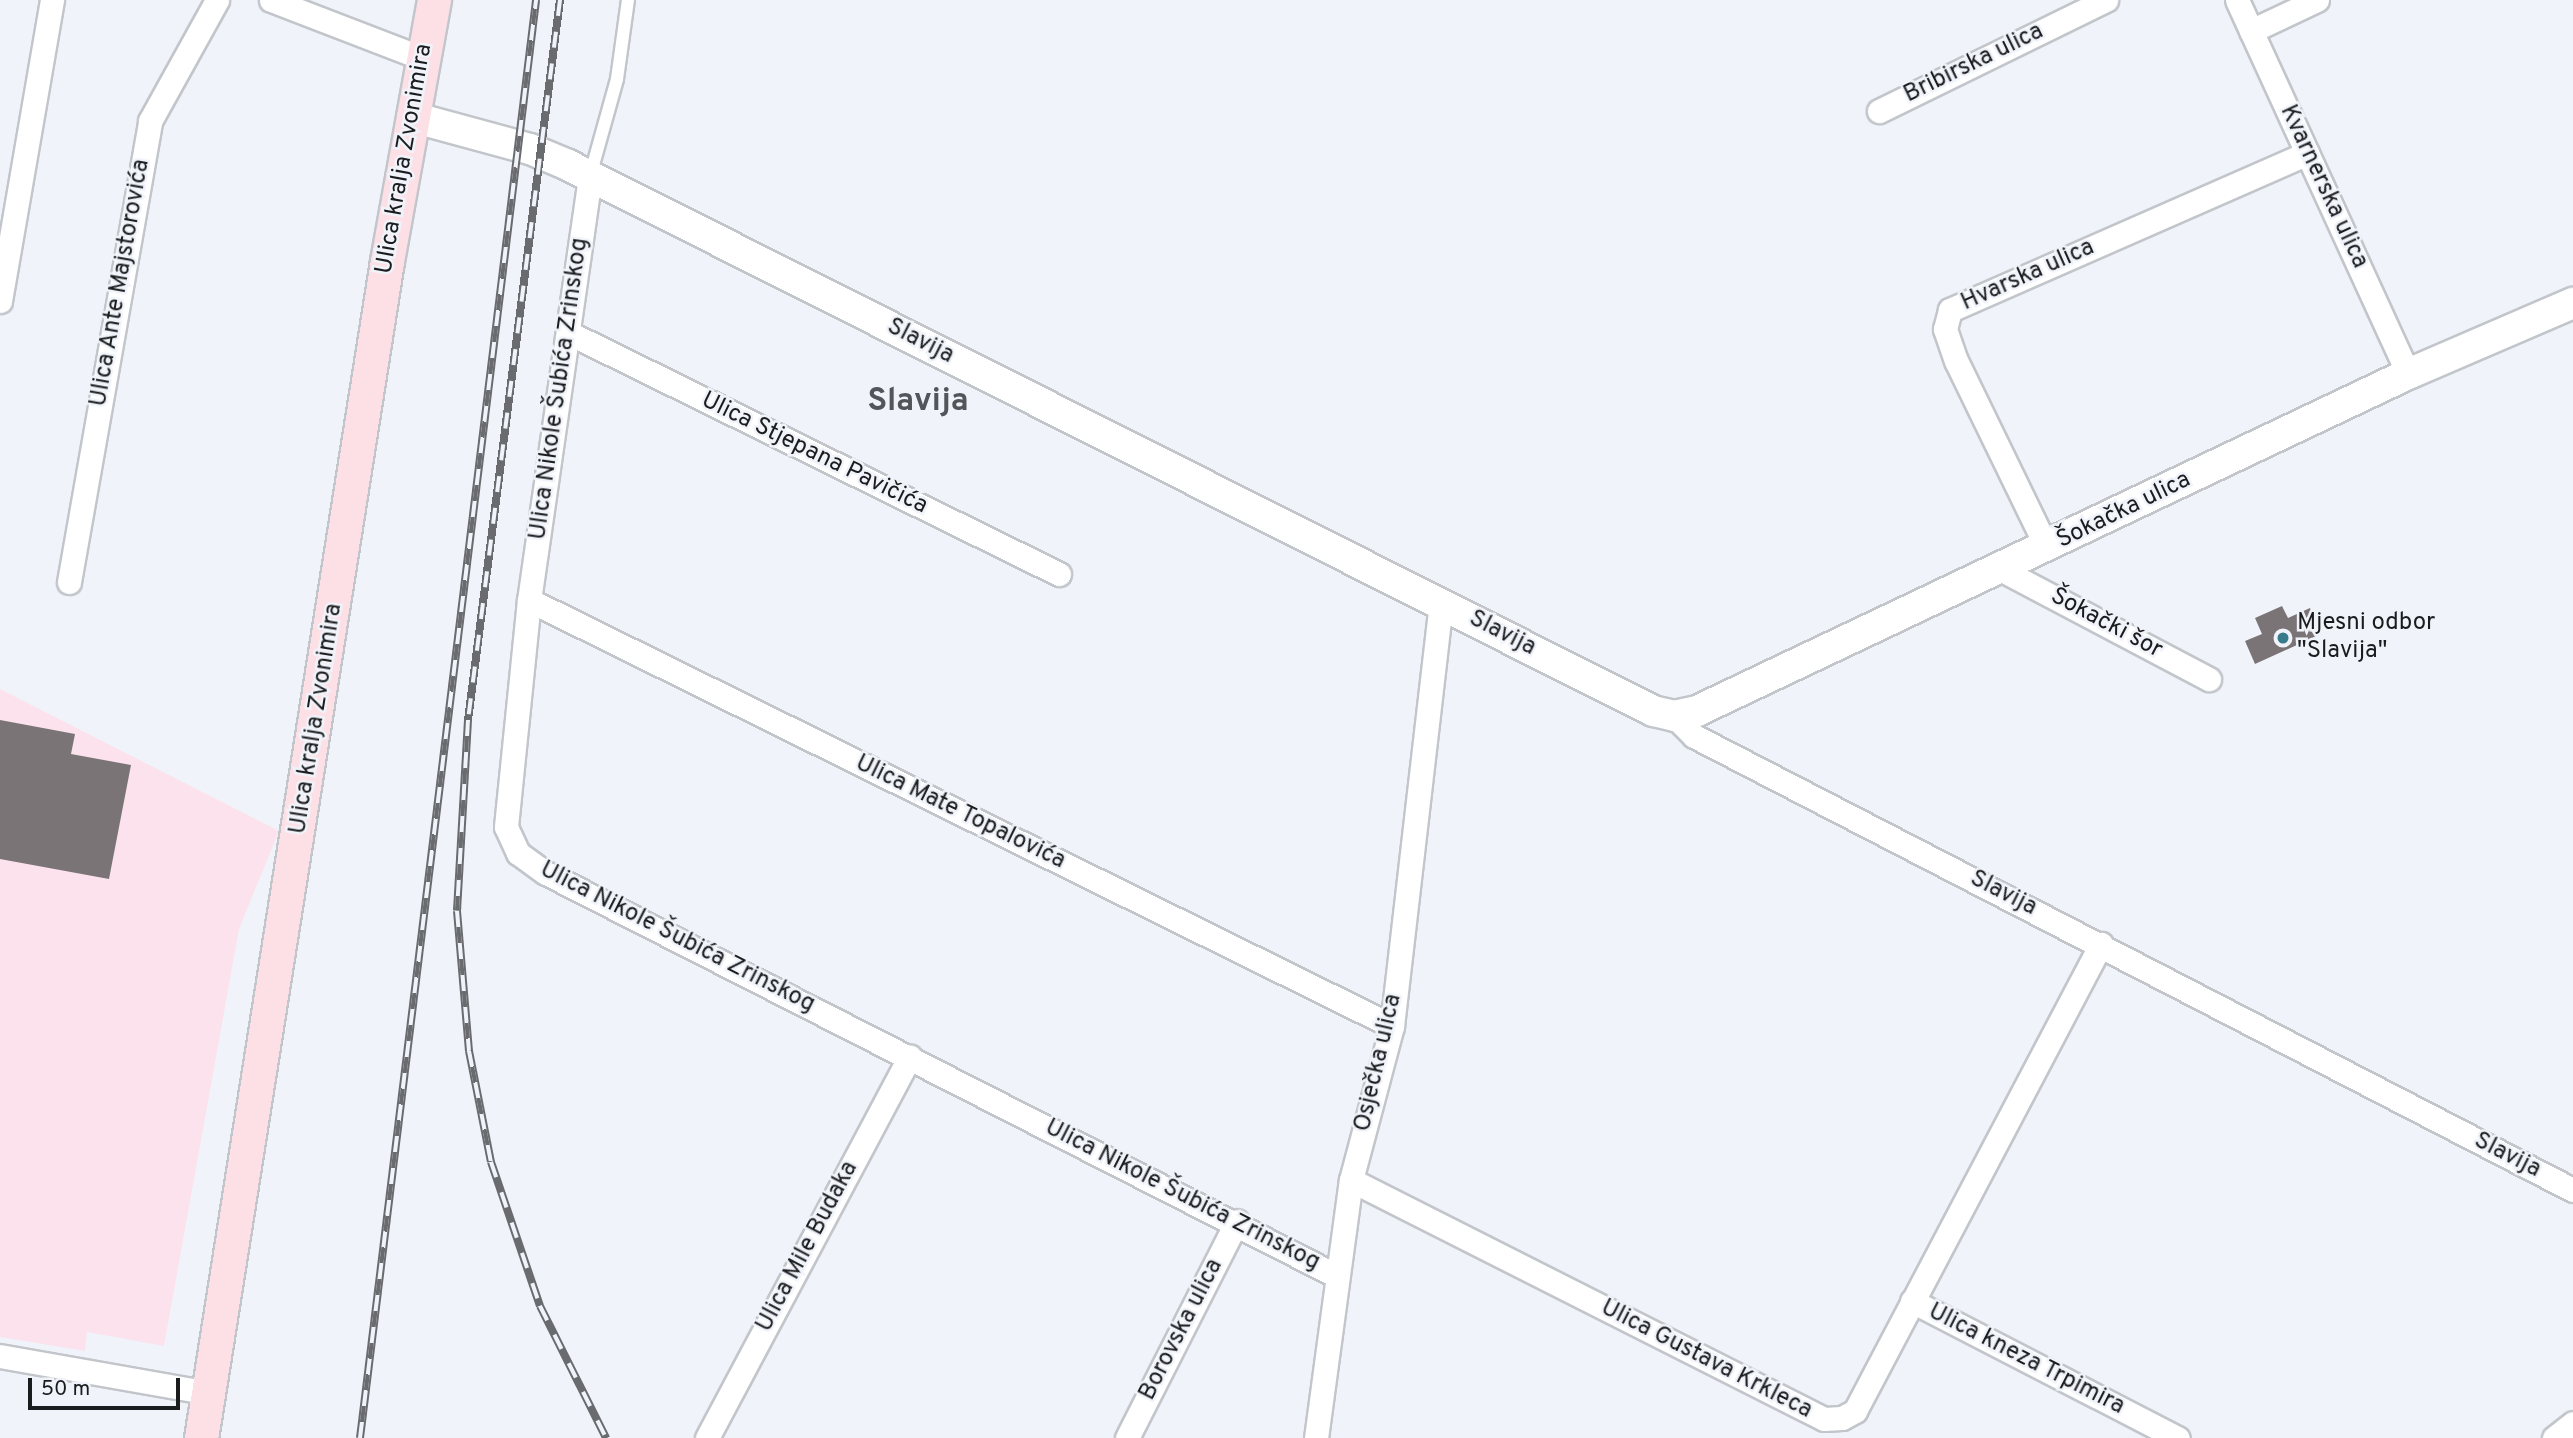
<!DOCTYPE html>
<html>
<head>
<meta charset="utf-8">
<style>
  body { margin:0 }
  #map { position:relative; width:2573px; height:1438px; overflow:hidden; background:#f0f4fa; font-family:Overpass,sans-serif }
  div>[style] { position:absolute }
  .industrial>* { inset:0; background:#fbe2ec }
  .building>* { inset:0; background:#7b7476 }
  .roads { filter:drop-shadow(2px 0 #c2c6cb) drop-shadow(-2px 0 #c2c6cb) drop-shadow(0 2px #c2c6cb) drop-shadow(0 -2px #c2c6cb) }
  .service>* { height:12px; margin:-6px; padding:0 6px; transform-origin:6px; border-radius:6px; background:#fff }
  .minor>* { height:23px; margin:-11.5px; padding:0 11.5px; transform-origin:11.5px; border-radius:11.5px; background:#fff }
  .tertiary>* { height:30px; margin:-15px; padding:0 15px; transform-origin:15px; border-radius:15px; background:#fff }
  .secondary>* { height:33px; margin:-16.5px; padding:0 16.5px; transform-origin:16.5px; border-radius:16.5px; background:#fddfe6 }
  .rail>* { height:8px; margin-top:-4px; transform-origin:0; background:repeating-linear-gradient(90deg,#f0f4fa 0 16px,#696b6f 0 32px); box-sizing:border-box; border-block:2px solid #696b6f }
  .dots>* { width:19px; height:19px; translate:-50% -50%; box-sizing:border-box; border:4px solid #f0f4fa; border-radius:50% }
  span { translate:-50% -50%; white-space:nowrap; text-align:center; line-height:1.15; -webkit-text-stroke:5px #f0f4fa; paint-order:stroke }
  .street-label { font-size:24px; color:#1b1c1e }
  .poi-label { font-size:24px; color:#1b1c1e }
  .left { translate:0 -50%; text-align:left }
  .district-label { font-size:32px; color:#52565a; font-weight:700 }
  .scale { position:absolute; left:28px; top:1378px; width:152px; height:32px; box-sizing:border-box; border:4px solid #1b1c1e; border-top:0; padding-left:9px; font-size:21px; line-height:24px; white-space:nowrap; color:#1b1c1e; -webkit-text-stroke:5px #f0f4fa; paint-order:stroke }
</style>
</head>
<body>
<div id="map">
  <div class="industrial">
    <i style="clip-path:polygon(0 689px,279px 831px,239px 929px,164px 1346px,87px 1332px,85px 1351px,0 1337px)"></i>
  </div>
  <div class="building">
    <i style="clip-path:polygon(2282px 606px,2288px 618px,2310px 608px,2321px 634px,2255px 664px,2245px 641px,2262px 634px,2255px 618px)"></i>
    <i style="clip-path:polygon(0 720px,75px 734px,71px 754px,131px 765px,109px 879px,0 859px)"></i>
  </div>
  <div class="roads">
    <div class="service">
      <i style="left:590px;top:176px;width:101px;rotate:-74.4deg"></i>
      <i style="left:617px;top:79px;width:80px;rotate:-82.1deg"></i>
    </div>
    <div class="minor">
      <i style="left:271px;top:0;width:162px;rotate:21deg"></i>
      <i style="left:2237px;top:0;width:411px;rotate:65.4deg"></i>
      <i style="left:2251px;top:31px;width:73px;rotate:-25.2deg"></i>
      <i style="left:1879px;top:111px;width:253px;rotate:-26.1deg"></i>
      <i style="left:590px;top:177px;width:427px;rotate:98.2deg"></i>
      <i style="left:529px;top:600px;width:228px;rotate:95.8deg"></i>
      <i style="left:506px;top:827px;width:29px;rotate:65deg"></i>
      <i style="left:518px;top:853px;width:34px;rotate:36deg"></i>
      <i style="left:546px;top:873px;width:886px;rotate:27deg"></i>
      <i style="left:0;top:301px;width:305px;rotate:-80.2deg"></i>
      <i style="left:569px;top:333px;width:546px;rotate:26.19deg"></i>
      <i style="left:2047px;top:548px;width:208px;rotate:-115.9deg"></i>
      <i style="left:1956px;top:361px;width:34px;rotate:-109deg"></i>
      <i style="left:1945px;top:329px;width:20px;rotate:-75deg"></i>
      <i style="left:1950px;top:310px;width:390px;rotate:-23.7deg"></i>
      <i style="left:2002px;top:570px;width:234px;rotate:27.8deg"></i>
      <i style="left:69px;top:582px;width:468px;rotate:-80deg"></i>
      <i style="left:150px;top:121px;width:138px;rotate:-61deg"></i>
      <i style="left:529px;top:600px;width:962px;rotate:26.27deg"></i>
      <i style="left:1674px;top:716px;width:28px;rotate:45deg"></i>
      <i style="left:1694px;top:736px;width:989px;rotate:27.32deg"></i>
      <i style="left:1351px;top:1180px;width:530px;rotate:26.81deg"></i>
      <i style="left:1824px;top:1419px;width:18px;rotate:-3deg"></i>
      <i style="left:1842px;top:1418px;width:15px;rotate:-28deg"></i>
      <i style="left:1855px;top:1411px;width:528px;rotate:-62.22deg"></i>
      <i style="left:1912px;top:1301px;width:299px;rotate:27.3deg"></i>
      <i style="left:0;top:1356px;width:213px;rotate:10deg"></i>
      <i style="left:707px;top:1438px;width:432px;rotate:-62deg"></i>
      <i style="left:1127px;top:1438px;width:243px;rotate:-63.1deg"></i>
      <i style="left:1316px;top:1438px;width:260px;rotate:-82.3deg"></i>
      <i style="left:1351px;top:1180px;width:159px;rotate:-75.1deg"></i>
      <i style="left:1392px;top:1026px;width:426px;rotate:-83.4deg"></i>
      <i style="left:2554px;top:1438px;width:24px;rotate:-38deg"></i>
    </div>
    <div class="tertiary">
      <i style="left:412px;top:117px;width:122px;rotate:15.2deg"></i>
      <i style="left:530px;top:149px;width:41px;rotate:22.8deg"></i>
      <i style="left:568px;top:165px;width:1215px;rotate:26.71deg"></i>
      <i style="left:1653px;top:711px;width:22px;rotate:13deg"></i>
      <i style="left:1674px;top:716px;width:24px;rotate:-12deg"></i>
      <i style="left:1697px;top:711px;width:787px;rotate:-25.36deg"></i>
      <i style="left:2408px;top:374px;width:180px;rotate:-23.3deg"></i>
    </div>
    <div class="secondary">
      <i style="left:201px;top:1438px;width:1192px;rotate:-81.02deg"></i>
      <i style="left:387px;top:261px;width:265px;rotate:-79.8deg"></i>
    </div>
  </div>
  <div class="rail">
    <i style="left:560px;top:0;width:726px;rotate:97.28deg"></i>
    <i style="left:468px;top:720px;width:191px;rotate:93.3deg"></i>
    <i style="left:457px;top:911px;width:141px;rotate:85.1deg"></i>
    <i style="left:469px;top:1051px;width:113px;rotate:78.8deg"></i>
    <i style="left:491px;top:1162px;width:152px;rotate:71.2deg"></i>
    <i style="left:540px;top:1306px;width:148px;rotate:63.4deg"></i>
    <i style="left:360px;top:1438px;width:1449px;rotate:-83.02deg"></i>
  </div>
  <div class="dots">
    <i style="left:2283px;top:638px;background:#387c8b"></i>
  </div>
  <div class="street-label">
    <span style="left:1974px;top:64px;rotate:-26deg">Bribirska ulica</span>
    <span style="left:405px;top:159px;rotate:-80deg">Ulica kralja Zvonimira</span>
    <span style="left:2323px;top:187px;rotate:65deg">Kvarnerska ulica</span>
    <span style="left:2028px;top:276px;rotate:-24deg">Hvarska ulica</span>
    <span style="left:121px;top:283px;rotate:-80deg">Ulica Ante Majstorovića</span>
    <span style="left:920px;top:342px;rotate:27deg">Slavija</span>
    <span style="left:560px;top:389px;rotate:-82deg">Ulica Nikole Šubića Zrinskog</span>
    <span style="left:814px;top:454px;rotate:26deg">Ulica Stjepana Pavičića</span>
    <span style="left:2124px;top:511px;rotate:-26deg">Šokačka ulica</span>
    <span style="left:2106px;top:624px;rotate:28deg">Šokački šor</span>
    <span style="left:1502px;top:634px;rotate:27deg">Slavija</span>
    <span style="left:317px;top:719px;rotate:-81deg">Ulica kralja Zvonimira</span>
    <span style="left:960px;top:813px;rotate:26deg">Ulica Mate Topalovića</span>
    <span style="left:2003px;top:894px;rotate:27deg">Slavija</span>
    <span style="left:677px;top:938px;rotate:27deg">Ulica Nikole Šubića Zrinskog</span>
    <span style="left:1379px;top:1063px;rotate:-77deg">Osječka ulica</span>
    <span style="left:2507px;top:1156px;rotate:27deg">Slavija</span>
    <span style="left:1182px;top:1196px;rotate:27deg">Ulica Nikole Šubića Zrinskog</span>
    <span style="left:808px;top:1247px;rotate:-62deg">Ulica Mile Budaka</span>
    <span style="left:1182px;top:1330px;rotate:-63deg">Borovska ulica</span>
    <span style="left:1706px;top:1360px;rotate:27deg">Ulica Gustava Krkleca</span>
    <span style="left:2026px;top:1360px;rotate:27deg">Ulica kneza Trpimira</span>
  </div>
  <div class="poi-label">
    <span class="left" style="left:2297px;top:638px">Mjesni odbor<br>"Slavija"</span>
  </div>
  <div class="district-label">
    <span style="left:918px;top:402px">Slavija</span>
  </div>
  <div class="scale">50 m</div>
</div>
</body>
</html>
